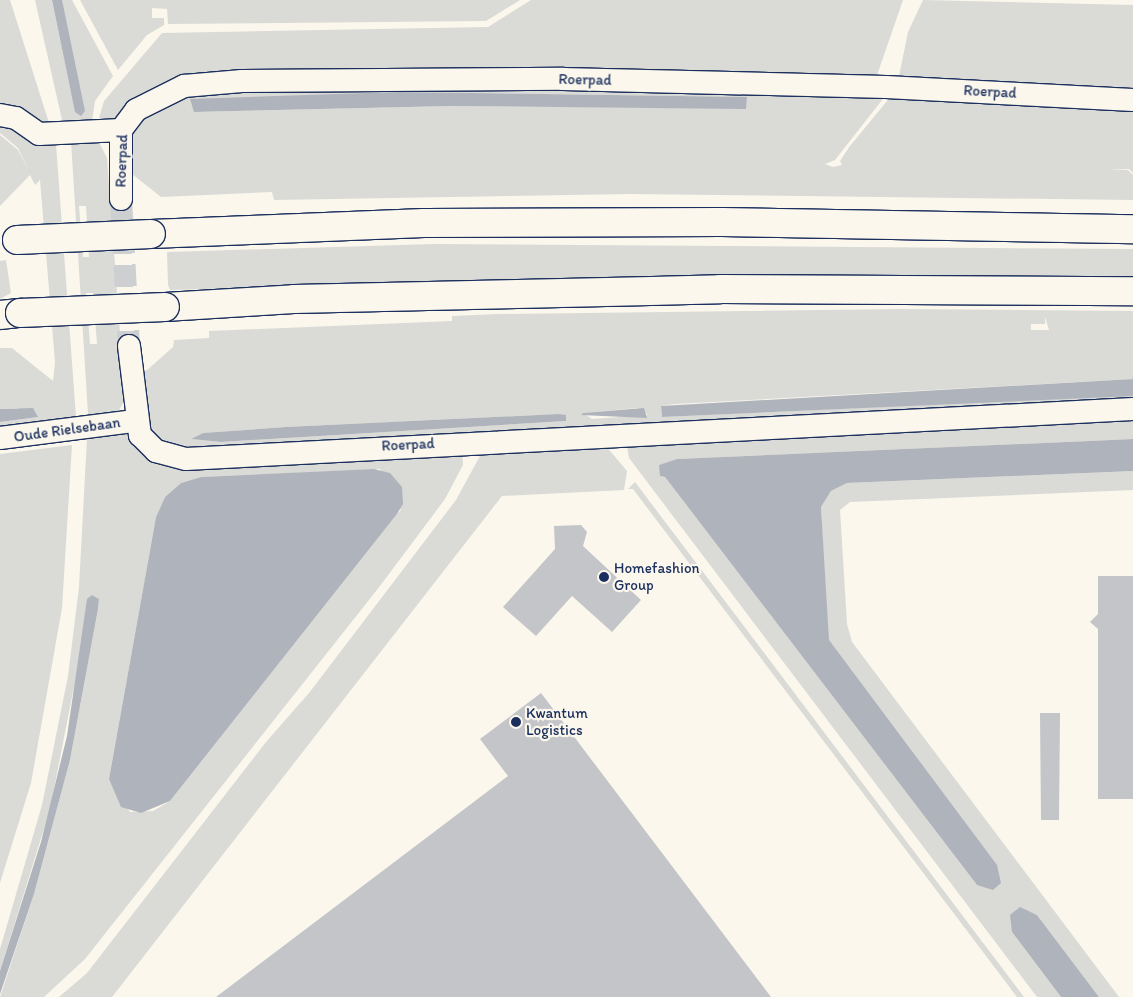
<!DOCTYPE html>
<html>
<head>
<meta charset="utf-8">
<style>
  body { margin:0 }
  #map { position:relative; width:1133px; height:997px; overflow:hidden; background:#fbf7ec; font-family:Itim,sans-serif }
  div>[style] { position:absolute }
  .green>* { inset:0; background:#dadad7 }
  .water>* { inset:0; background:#afb3bb }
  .building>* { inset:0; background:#c3c5c9 }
  .street-tunnel>* { height:22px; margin-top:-11px; transform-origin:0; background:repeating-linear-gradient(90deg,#cecfd0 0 22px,transparent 0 33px) }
  .roads { filter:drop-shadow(1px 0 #1b2f5e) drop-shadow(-1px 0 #1b2f5e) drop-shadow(0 1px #1b2f5e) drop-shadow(0 -1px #1b2f5e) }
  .street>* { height:22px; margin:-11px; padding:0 11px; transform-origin:11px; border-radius:11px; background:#fbf7ec }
  .highway>* { height:28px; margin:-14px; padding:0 14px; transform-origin:14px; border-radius:14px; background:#fbf7ec }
  .bridges { filter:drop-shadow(1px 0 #1b2f5e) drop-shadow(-1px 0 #1b2f5e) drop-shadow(0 1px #1b2f5e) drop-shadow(0 -1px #1b2f5e) }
  .highway-bridge>* { height:28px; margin:-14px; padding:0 14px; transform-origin:14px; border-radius:14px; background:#fbf7ec }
  .dots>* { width:14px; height:14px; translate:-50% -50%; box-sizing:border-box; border:2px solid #fbf7ec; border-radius:50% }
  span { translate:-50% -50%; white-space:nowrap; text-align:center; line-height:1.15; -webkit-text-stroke:4.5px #fbf7ec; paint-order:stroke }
  .street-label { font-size:15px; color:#1b2f5e }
  .poi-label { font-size:15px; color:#1b2f5e }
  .left { translate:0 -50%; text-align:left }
</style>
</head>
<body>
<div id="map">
  <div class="green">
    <i style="clip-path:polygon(0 0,10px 0,50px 126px,0 110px)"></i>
    <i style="clip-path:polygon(35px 0,52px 0,71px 92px,62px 0,72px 0,113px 76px,95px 101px,92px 121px,62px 120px)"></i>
    <i style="clip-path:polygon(80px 0,520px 0,486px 21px,168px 24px,167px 9px,152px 8px,152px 18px,164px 18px,164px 25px,147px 35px,118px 70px)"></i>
    <i style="clip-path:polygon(531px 0,903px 0,876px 78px,168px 82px,141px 95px,116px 120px,99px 118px,104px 101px,162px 33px,488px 27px)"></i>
    <i style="clip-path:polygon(923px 0,1133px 5px,1133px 93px,898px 81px,908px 32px)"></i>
    <i style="clip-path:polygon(evenodd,275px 86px,886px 95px,835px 160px,825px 164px,833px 167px,842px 165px,840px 161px,850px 146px,892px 95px,1133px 106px,1133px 173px,1129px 169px,1107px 170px,1128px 170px,1133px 175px,1133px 200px,630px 194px,274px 200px,272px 192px,161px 197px,132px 174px,128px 182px,122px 157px,136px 124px,172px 98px,275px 86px,398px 92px,746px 97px,746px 108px,451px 106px,194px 112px,398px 92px)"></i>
    <i style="clip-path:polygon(0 121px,56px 144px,76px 417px,71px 423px,0 433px,0 422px,38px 417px,18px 408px,0 409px,0 348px,12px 348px,53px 381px,55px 362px,40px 180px,35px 185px,30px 175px,0 206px,0 135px,18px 150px,29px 171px,18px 148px,0 133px)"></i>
    <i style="clip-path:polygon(evenodd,71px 141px,99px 142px,107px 158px,125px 400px,117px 413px,92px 417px,88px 414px,71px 141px,79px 206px,86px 206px,89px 257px,83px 257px,79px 206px,71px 141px,86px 293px,93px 293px,97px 344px,90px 344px,86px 293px)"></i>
    <i style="clip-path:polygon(434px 244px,1133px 249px,1133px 276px,680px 275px,170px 290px,168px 285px,167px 252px)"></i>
    <i style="clip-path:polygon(6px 260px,11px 293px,0 299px,0 261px)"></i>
    <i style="clip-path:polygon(evenodd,900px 309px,1133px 311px,1133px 379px,675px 404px,661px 406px,662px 417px,1117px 396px,1133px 396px,1133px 403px,183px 453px,151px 438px,142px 367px,146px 371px,173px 347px,174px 340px,209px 338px,209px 331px,452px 321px,452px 316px,498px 314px,900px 309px,1045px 317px,1049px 330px,1031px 330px,1031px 324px,1045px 324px,1045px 317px,900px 309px,638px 408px,648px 415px,592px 419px,583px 413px,638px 408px,900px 309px,558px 414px,566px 421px,221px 442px,191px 439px,203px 433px,286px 427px,558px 414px)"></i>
    <i style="clip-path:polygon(1133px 414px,1133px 439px,677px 459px,660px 465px,660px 476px,665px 477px,977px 885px,989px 885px,828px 640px,821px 507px,831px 491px,847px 483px,1133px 471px,1133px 490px,850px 502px,840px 510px,847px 624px,852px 642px,1119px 997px,1099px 997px,1037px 915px,1022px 909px,1014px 919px,1012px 932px,1061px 997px,1037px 997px,629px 458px,627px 446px)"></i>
    <i style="clip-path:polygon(evenodd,129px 432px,149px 453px,462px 451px,463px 465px,445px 499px,380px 586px,85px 959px,44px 997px,0 997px,34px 894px,70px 760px,98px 609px,99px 599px,92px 595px,50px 809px,0 971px,0 949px,42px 805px,68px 676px,79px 587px,87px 438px,129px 432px,380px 469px,401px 510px,397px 514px,170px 801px,153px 811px,130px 812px,109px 779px,156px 517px,165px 497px,181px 483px,201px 477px,380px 469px)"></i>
    <i style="clip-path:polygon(72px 445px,62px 608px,31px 783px,0 883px,0 454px)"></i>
    <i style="clip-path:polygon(606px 446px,627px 471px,624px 490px,502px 496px,112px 997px,59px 997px,87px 973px,266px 742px,309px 693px,456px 500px,481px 454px)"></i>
    <i style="clip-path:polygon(635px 482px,734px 613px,1024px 997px,1017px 997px,633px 489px,628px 489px)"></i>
  </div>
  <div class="water">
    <i style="clip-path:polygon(52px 0,62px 0,85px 111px,81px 116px,75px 112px)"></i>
    <i style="clip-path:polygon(398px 92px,747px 97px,746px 109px,451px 106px,194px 112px,190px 99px)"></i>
    <i style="clip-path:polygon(1133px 379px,1133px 396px,662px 417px,661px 406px)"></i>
    <i style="clip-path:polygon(33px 408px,38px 417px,0 422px,0 409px)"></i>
    <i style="clip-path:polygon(644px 408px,647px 418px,581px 415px,583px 413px)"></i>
    <i style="clip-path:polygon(558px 414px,566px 415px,566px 421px,221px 442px,191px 439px,203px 433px,286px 427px)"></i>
    <i style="clip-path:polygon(1133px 439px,1133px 471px,847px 483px,831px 491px,821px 507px,829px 640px,997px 865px,1001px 883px,993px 890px,977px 885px,665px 477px,660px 476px,659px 465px,677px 459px)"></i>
    <i style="clip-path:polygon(374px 469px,390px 473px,402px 487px,403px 504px,397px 514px,170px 801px,141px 813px,121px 807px,109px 779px,156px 517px,165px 497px,181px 483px,201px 477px)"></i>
    <i style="clip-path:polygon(92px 595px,99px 599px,98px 609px,70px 760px,34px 894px,0 994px,0 971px,41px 842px,67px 736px,87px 599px)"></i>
    <i style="clip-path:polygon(1020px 907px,1037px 915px,1099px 997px,1061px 997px,1012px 932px,1010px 915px)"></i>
  </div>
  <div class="building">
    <i style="clip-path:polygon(581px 525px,587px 532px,583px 546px,641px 600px,612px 632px,572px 596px,536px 636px,503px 607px,555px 549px,554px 526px)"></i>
    <i style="clip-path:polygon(1098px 576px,1133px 576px,1133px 799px,1098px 799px,1098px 629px,1090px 622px,1098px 614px)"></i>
    <i style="clip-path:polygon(541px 693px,771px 997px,216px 997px,508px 776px,480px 739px)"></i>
    <i style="clip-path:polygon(1040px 713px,1060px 713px,1059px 820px,1041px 820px)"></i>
  </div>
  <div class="street-tunnel">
    <i style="left:121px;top:199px;width:147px;rotate:86.9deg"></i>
  </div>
  <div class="roads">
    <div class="street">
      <i style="left:0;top:115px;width:16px;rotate:11deg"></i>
      <i style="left:16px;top:118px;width:28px;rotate:35deg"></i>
      <i style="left:39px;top:134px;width:82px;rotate:-2.8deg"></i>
      <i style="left:121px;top:199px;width:69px;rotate:-90deg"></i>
      <i style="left:121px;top:130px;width:25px;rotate:-53deg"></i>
      <i style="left:136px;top:110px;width:54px;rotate:-26.6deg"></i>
      <i style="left:184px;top:86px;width:58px;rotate:-4.9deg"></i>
      <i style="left:242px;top:81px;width:321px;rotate:-0.4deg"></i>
      <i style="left:563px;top:79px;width:323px;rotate:1.4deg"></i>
      <i style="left:886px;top:87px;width:247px;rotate:3deg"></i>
      <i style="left:129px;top:346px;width:90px;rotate:83deg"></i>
      <i style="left:140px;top:435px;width:23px;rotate:45deg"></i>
      <i style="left:156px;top:451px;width:31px;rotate:15deg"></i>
      <i style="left:186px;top:459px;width:948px;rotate:-3.02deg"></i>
      <i style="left:0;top:438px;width:136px;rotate:-7.2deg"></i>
    </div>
    <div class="highway">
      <i style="left:151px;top:234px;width:273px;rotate:-2.3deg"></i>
      <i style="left:424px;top:223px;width:298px;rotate:-0.2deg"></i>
      <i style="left:722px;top:222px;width:411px;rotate:1deg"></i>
      <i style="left:165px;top:307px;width:129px;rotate:-3.5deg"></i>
      <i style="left:294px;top:299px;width:426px;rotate:-1.3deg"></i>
      <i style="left:720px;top:289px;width:413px;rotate:0.3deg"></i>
      <i style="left:0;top:315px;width:20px;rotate:-6deg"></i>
    </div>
  </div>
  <div class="bridges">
    <div class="highway-bridge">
      <i style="left:17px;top:240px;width:134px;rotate:-2.6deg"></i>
      <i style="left:20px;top:313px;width:145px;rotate:-2.4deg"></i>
    </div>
  </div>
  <div class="dots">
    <i style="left:604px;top:577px;background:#1b2f5e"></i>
    <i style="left:516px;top:722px;background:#1b2f5e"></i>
  </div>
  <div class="street-label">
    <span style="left:585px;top:80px;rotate:1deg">Roerpad</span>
    <span style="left:990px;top:92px;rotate:3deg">Roerpad</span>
    <span style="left:122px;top:161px;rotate:-88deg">Roerpad</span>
    <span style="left:67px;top:430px;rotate:-8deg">Oude Rielsebaan</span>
    <span style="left:408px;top:445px;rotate:-3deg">Roerpad</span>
  </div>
  <div class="poi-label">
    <span class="left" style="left:614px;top:577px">Homefashion<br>Group</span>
    <span class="left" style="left:526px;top:722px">Kwantum<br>Logistics</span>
  </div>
</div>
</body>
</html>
